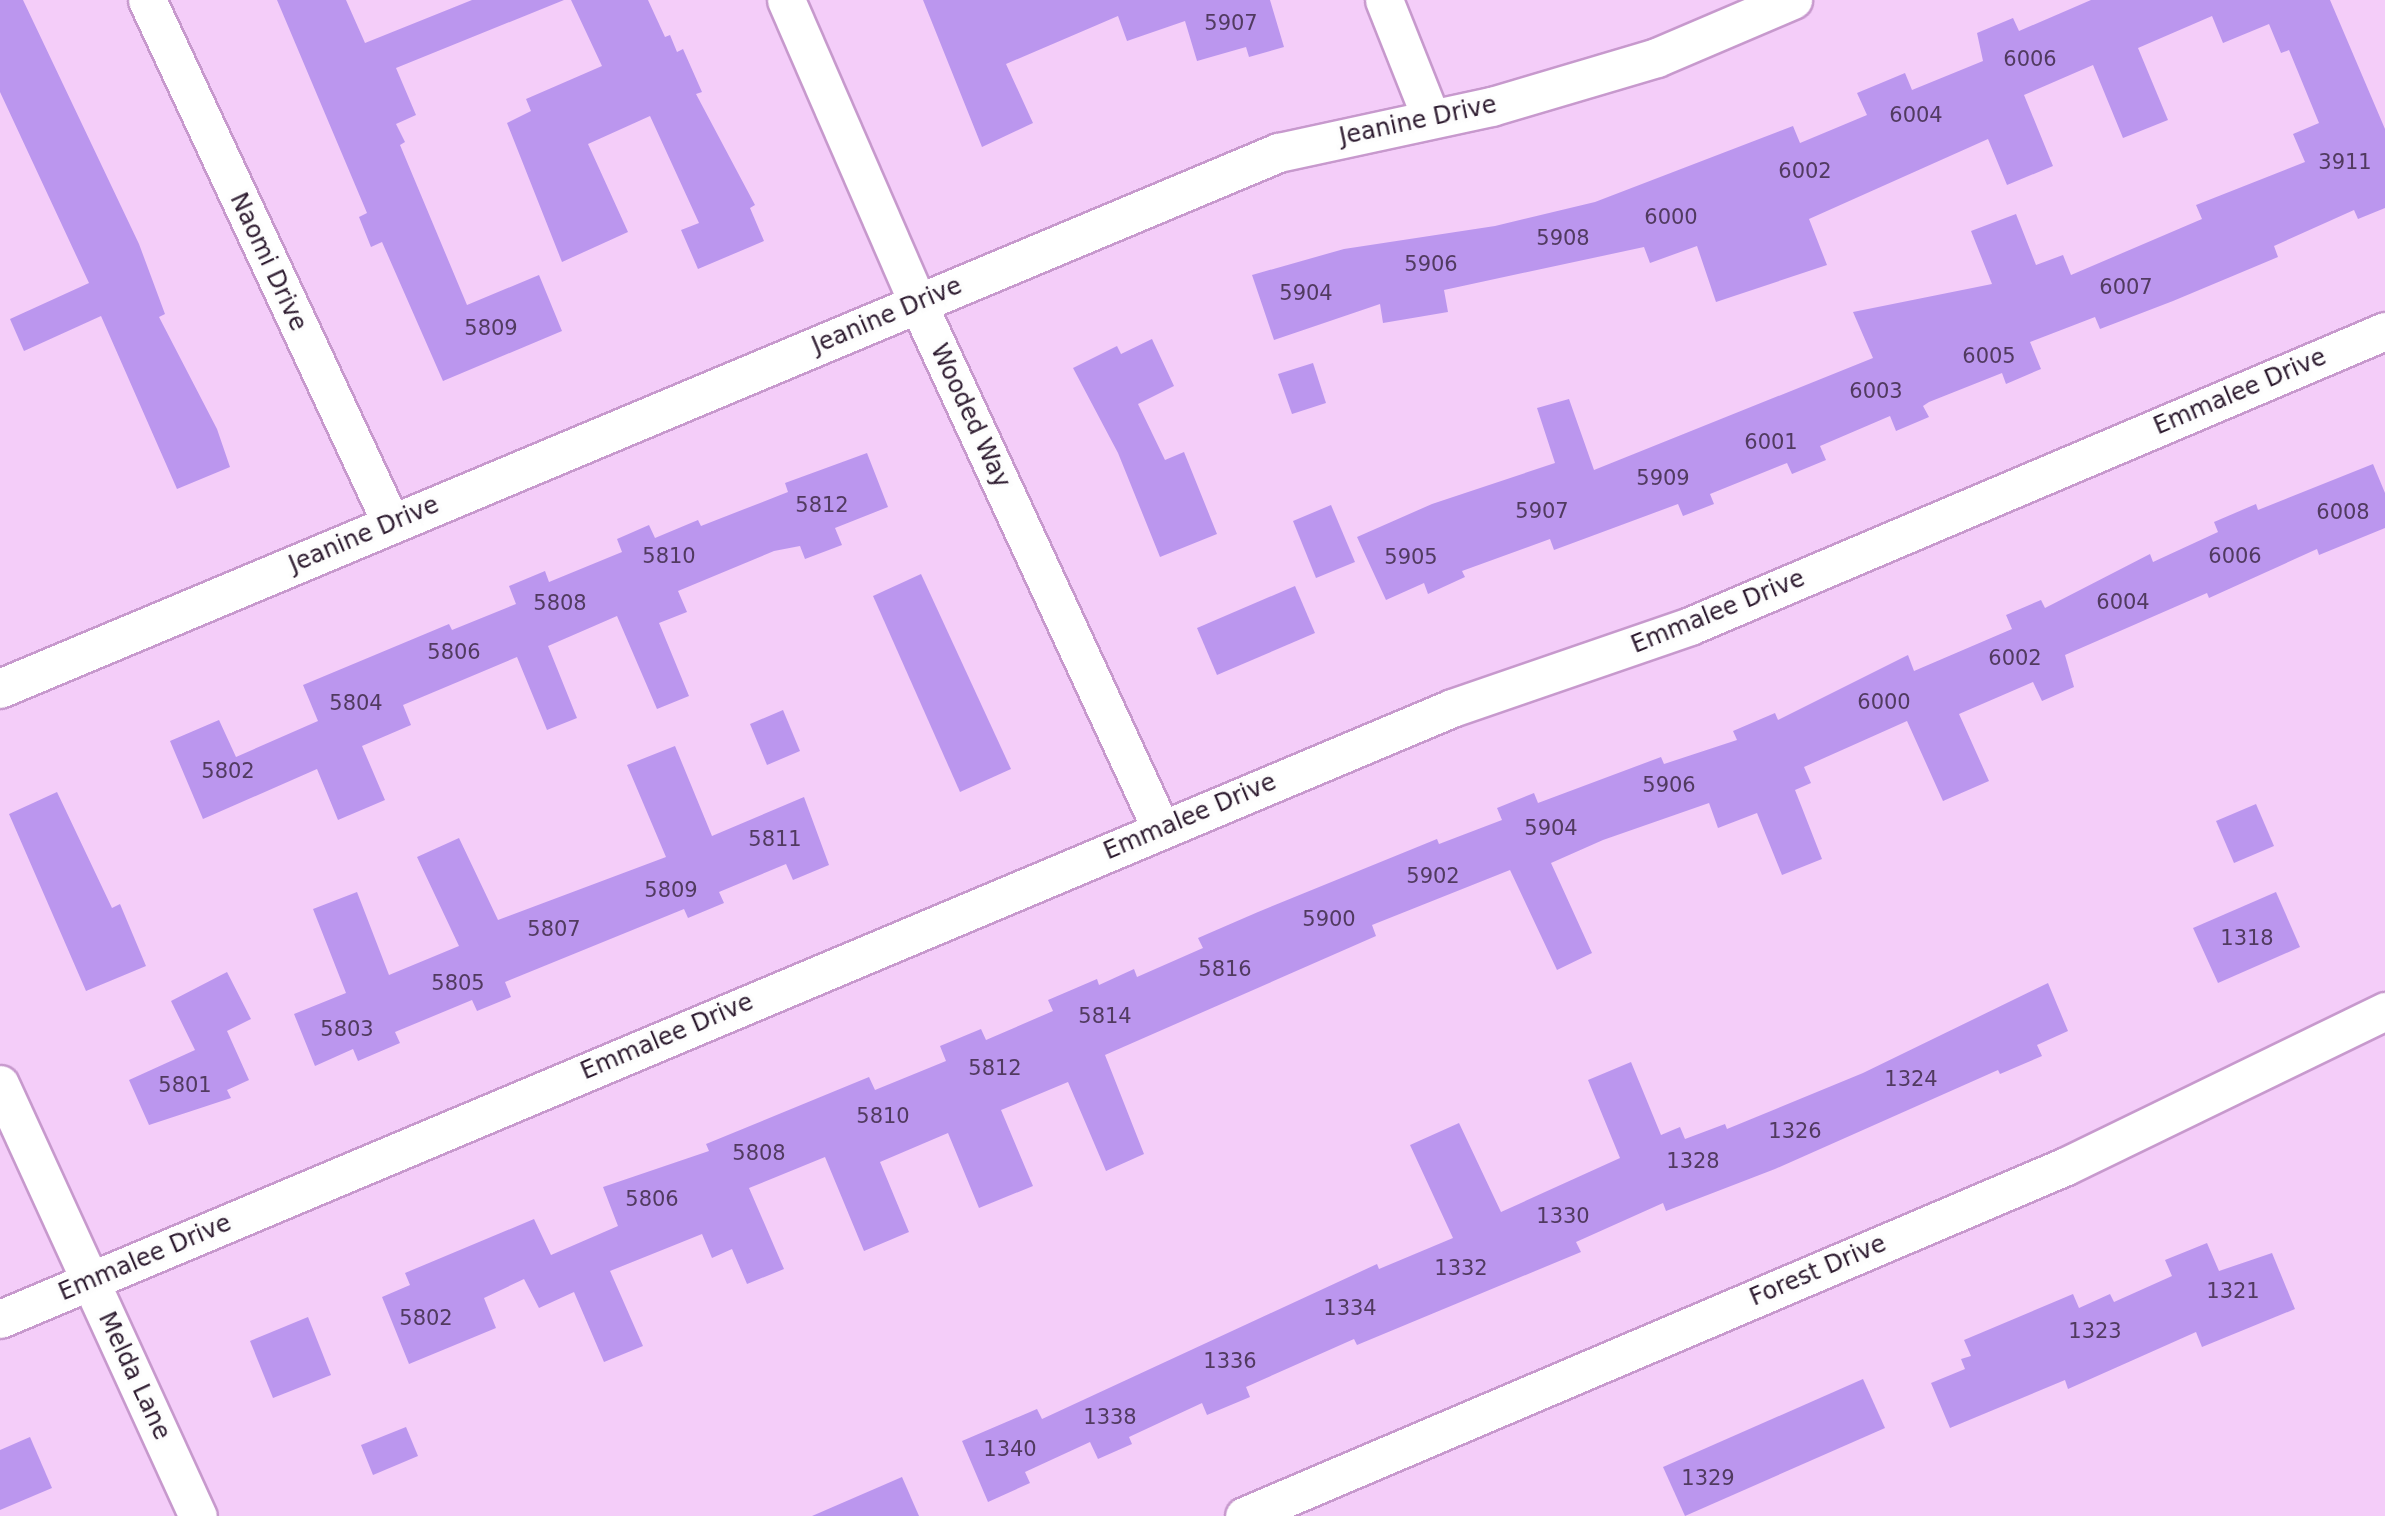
<!DOCTYPE html>
<html>
<head>
<meta charset="utf-8">
<style>
  body { margin:0 }
  #map { position:relative; width:2385px; height:1516px; overflow:hidden; background:#f4cdf9; font-family:"DejaVu Sans",sans-serif }
  div>[style] { position:absolute }
  .building>* { inset:0; background:#bb96ee }
  .roads { filter:drop-shadow(2px 0 #c799cd) drop-shadow(-2px 0 #c799cd) drop-shadow(0 2px #c799cd) drop-shadow(0 -2px #c799cd) }
  .minor>* { height:37px; margin:-18.5px; padding:0 18.5px; transform-origin:18.5px; border-radius:18.5px; background:#fff }
  .tertiary>* { height:38px; margin:-19px; padding:0 19px; transform-origin:19px; border-radius:19px; background:#fff }
  span { translate:-50% -50%; white-space:nowrap; text-align:center; line-height:1.15; -webkit-text-stroke:7px #fdfdfd; paint-order:stroke }
  .number-label { font-size:21px; color:#513a60 }
  .number-label span { -webkit-text-stroke-width:0 }
  .street-label { font-size:24px; color:#2e1c30 }
</style>
</head>
<body>
<div id="map">
  <div class="building">
    <i style="clip-path:polygon(0 0,23px 0,139px 244px,165px 314px,159px 317px,217px 429px,230px 467px,177px 489px,101px 316px,24px 351px,10px 319px,89px 283px,0 92px)"></i>
    <i style="clip-path:polygon(277px 0,346px 0,365px 43px,472px 0,564px 0,396px 68px,416px 115px,396px 124px,405px 142px,400px 145px,467px 305px,539px 275px,562px 331px,443px 381px,382px 242px,371px 247px,359px 217px,367px 213px)"></i>
    <i style="clip-path:polygon(571px 0,648px 0,665px 37px,670px 35px,677px 52px,683px 49px,702px 92px,696px 94px,755px 205px,750px 208px,764px 241px,698px 269px,681px 230px,699px 223px,650px 116px,588px 144px,628px 232px,562px 262px,507px 123px,531px 111px,526px 99px,602px 66px)"></i>
    <i style="clip-path:polygon(923px 0,1270px 0,1284px 47px,1249px 57px,1246px 47px,1197px 61px,1185px 21px,1127px 41px,1118px 16px,1006px 64px,1033px 123px,982px 147px)"></i>
    <i style="clip-path:polygon(2091px 0,2330px 0,2385px 129px,2385px 208px,2358px 219px,2354px 210px,2274px 246px,2278px 257px,2173px 301px,2100px 329px,2095px 317px,2030px 342px,2041px 369px,2006px 384px,2002px 373px,1929px 402px,1923px 406px,1929px 417px,1896px 431px,1890px 416px,1820px 446px,1826px 460px,1792px 474px,1787px 463px,1710px 494px,1714px 504px,1683px 516px,1678px 504px,1554px 550px,1550px 539px,1462px 571px,1465px 577px,1428px 594px,1424px 583px,1386px 600px,1357px 537px,1432px 504px,1555px 463px,1537px 408px,1569px 399px,1594px 470px,1873px 358px,1853px 312px,1992px 284px,1971px 231px,2016px 214px,2036px 265px,2063px 255px,2071px 275px,2202px 219px,2196px 205px,2305px 162px,2293px 134px,2319px 123px,2289px 50px,2281px 53px,2269px 24px,2223px 43px,2212px 16px,2138px 48px,2168px 120px,2123px 138px,2093px 65px,2024px 95px,2053px 166px,2007px 185px,1988px 139px,1809px 219px,1827px 265px,1716px 302px,1697px 246px,1650px 263px,1644px 247px,1444px 290px,1448px 312px,1383px 323px,1380px 304px,1274px 340px,1252px 275px,1344px 249px,1495px 226px,1595px 202px,1793px 126px,1800px 143px,1867px 115px,1857px 93px,1905px 73px,1912px 90px,1983px 61px,1977px 33px,2013px 18px,2019px 31px)"></i>
    <i style="clip-path:polygon(1152px 339px,1174px 386px,1138px 404px,1165px 460px,1184px 452px,1217px 534px,1160px 557px,1118px 453px,1073px 368px,1117px 346px,1121px 354px)"></i>
    <i style="clip-path:polygon(1313px 363px,1326px 403px,1292px 414px,1278px 374px)"></i>
    <i style="clip-path:polygon(867px 453px,888px 507px,835px 528px,842px 545px,805px 559px,800px 546px,774px 551px,678px 591px,687px 612px,659px 623px,689px 696px,657px 709px,617px 616px,548px 646px,577px 718px,547px 730px,517px 657px,403px 705px,411px 725px,362px 746px,385px 800px,338px 820px,317px 769px,203px 819px,170px 741px,219px 720px,236px 757px,318px 721px,303px 685px,449px 624px,452px 630px,516px 604px,509px 586px,545px 571px,549px 582px,622px 552px,617px 539px,649px 525px,655px 538px,698px 520px,701px 526px,788px 492px,785px 483px)"></i>
    <i style="clip-path:polygon(2373px 464px,2385px 493px,2385px 528px,2319px 555px,2317px 549px,2209px 598px,2207px 593px,2065px 655px,2074px 687px,2042px 701px,2033px 682px,1959px 714px,1989px 781px,1943px 801px,1907px 721px,1804px 767px,1811px 783px,1795px 790px,1822px 859px,1782px 875px,1757px 813px,1718px 828px,1709px 803px,1603px 840px,1551px 863px,1592px 953px,1557px 970px,1510px 870px,1372px 925px,1376px 936px,1105px 1055px,1144px 1154px,1106px 1171px,1068px 1082px,1001px 1110px,1033px 1186px,979px 1208px,948px 1133px,880px 1162px,909px 1232px,864px 1251px,825px 1157px,749px 1188px,784px 1269px,747px 1284px,732px 1249px,712px 1258px,702px 1234px,610px 1271px,643px 1346px,604px 1362px,574px 1292px,539px 1308px,524px 1279px,484px 1298px,496px 1328px,409px 1364px,382px 1297px,410px 1285px,405px 1273px,534px 1219px,551px 1255px,618px 1226px,603px 1187px,709px 1151px,706px 1144px,869px 1077px,875px 1090px,946px 1061px,940px 1046px,981px 1029px,986px 1040px,1053px 1011px,1048px 1000px,1097px 979px,1099px 985px,1134px 969px,1137px 977px,1203px 948px,1198px 938px,1258px 912px,1437px 839px,1439px 844px,1502px 820px,1497px 808px,1534px 793px,1538px 803px,1661px 757px,1664px 764px,1737px 740px,1733px 731px,1775px 713px,1778px 720px,1908px 655px,1914px 671px,2012px 629px,2006px 615px,2041px 600px,2045px 608px,2150px 554px,2153px 562px,2218px 532px,2214px 522px,2256px 504px,2258px 510px)"></i>
    <i style="clip-path:polygon(1331px 505px,1355px 562px,1316px 578px,1293px 521px)"></i>
    <i style="clip-path:polygon(921px 574px,1011px 769px,960px 792px,873px 596px)"></i>
    <i style="clip-path:polygon(1295px 586px,1315px 633px,1217px 675px,1197px 628px)"></i>
    <i style="clip-path:polygon(783px 710px,800px 751px,767px 765px,750px 724px)"></i>
    <i style="clip-path:polygon(675px 746px,712px 836px,804px 797px,829px 865px,793px 880px,786px 864px,719px 892px,724px 903px,688px 918px,684px 909px,505px 982px,511px 997px,477px 1011px,472px 1000px,395px 1032px,400px 1043px,358px 1061px,353px 1049px,315px 1066px,294px 1014px,346px 993px,313px 909px,357px 892px,389px 975px,459px 946px,417px 857px,459px 838px,498px 920px,666px 857px,627px 765px)"></i>
    <i style="clip-path:polygon(57px 792px,112px 908px,120px 904px,146px 966px,86px 991px,9px 814px)"></i>
    <i style="clip-path:polygon(2256px 804px,2274px 846px,2234px 863px,2216px 821px)"></i>
    <i style="clip-path:polygon(2276px 892px,2300px 947px,2218px 983px,2193px 928px)"></i>
    <i style="clip-path:polygon(227px 972px,251px 1019px,227px 1031px,249px 1080px,227px 1090px,231px 1098px,149px 1125px,129px 1080px,195px 1050px,171px 1001px)"></i>
    <i style="clip-path:polygon(2048px 983px,2068px 1031px,2037px 1045px,2042px 1056px,2000px 1074px,1998px 1070px,1775px 1169px,1666px 1211px,1663px 1203px,1576px 1242px,1581px 1252px,1357px 1345px,1354px 1339px,1246px 1387px,1250px 1397px,1207px 1415px,1202px 1403px,1129px 1437px,1132px 1444px,1098px 1459px,1090px 1442px,1025px 1472px,1030px 1483px,988px 1502px,962px 1441px,1037px 1409px,1042px 1419px,1377px 1264px,1379px 1269px,1453px 1238px,1410px 1145px,1459px 1123px,1501px 1212px,1620px 1158px,1588px 1080px,1631px 1062px,1661px 1135px,1680px 1127px,1685px 1139px,1725px 1124px,1727px 1129px,1863px 1073px)"></i>
    <i style="clip-path:polygon(2207px 1243px,2219px 1271px,2272px 1253px,2295px 1309px,2202px 1347px,2196px 1332px,2068px 1389px,2065px 1380px,1950px 1428px,1931px 1383px,1965px 1369px,1961px 1359px,1971px 1356px,1964px 1340px,2073px 1294px,2079px 1308px,2110px 1294px,2114px 1302px,2172px 1276px,2165px 1260px)"></i>
    <i style="clip-path:polygon(308px 1317px,331px 1375px,273px 1398px,250px 1341px)"></i>
    <i style="clip-path:polygon(1863px 1379px,1885px 1428px,1685px 1516px,1663px 1467px)"></i>
    <i style="clip-path:polygon(406px 1427px,418px 1456px,373px 1475px,361px 1445px)"></i>
    <i style="clip-path:polygon(30px 1437px,52px 1488px,0 1510px,0 1450px)"></i>
    <i style="clip-path:polygon(902px 1477px,919px 1516px,812px 1516px)"></i>
  </div>
  <div class="roads">
    <div class="minor">
      <i style="left:147px;top:0;width:577px;rotate:64.99deg"></i>
      <i style="left:786px;top:0;width:331px;rotate:66.5deg"></i>
      <i style="left:918px;top:304px;width:579px;rotate:65.16deg"></i>
      <i style="left:1384px;top:0;width:127px;rotate:68.3deg"></i>
      <i style="left:0;top:1084px;width:475px;rotate:65.4deg"></i>
      <i style="left:0;top:1319px;width:1575px;rotate:-22.82deg"></i>
      <i style="left:1452px;top:708px;width:252px;rotate:-19deg"></i>
      <i style="left:1690px;top:626px;width:755px;rotate:-23deg"></i>
      <i style="left:1244px;top:1516px;width:893px;rotate:-23.06deg"></i>
      <i style="left:2066px;top:1166px;width:355px;rotate:-25.9deg"></i>
    </div>
    <div class="tertiary">
      <i style="left:0;top:689px;width:1387px;rotate:-22.74deg"></i>
      <i style="left:1279px;top:153px;width:218px;rotate:-12.2deg"></i>
      <i style="left:1492px;top:107px;width:172px;rotate:-16.5deg"></i>
      <i style="left:1657px;top:58px;width:148px;rotate:-23.1deg"></i>
    </div>
  </div>
  <div class="number-label">
    <span style="left:1231px;top:23px">5907</span>
    <span style="left:2030px;top:59px">6006</span>
    <span style="left:1916px;top:115px">6004</span>
    <span style="left:2345px;top:162px">3911</span>
    <span style="left:1805px;top:171px">6002</span>
    <span style="left:1671px;top:217px">6000</span>
    <span style="left:1563px;top:238px">5908</span>
    <span style="left:1431px;top:264px">5906</span>
    <span style="left:2126px;top:287px">6007</span>
    <span style="left:1306px;top:293px">5904</span>
    <span style="left:491px;top:328px">5809</span>
    <span style="left:1989px;top:356px">6005</span>
    <span style="left:1876px;top:391px">6003</span>
    <span style="left:1771px;top:442px">6001</span>
    <span style="left:1663px;top:478px">5909</span>
    <span style="left:822px;top:505px">5812</span>
    <span style="left:1542px;top:511px">5907</span>
    <span style="left:2343px;top:512px">6008</span>
    <span style="left:669px;top:556px">5810</span>
    <span style="left:2235px;top:556px">6006</span>
    <span style="left:1411px;top:557px">5905</span>
    <span style="left:2123px;top:602px">6004</span>
    <span style="left:560px;top:603px">5808</span>
    <span style="left:454px;top:652px">5806</span>
    <span style="left:2015px;top:658px">6002</span>
    <span style="left:1884px;top:702px">6000</span>
    <span style="left:356px;top:703px">5804</span>
    <span style="left:228px;top:771px">5802</span>
    <span style="left:1669px;top:785px">5906</span>
    <span style="left:1551px;top:828px">5904</span>
    <span style="left:775px;top:839px">5811</span>
    <span style="left:1433px;top:876px">5902</span>
    <span style="left:671px;top:890px">5809</span>
    <span style="left:1329px;top:919px">5900</span>
    <span style="left:554px;top:929px">5807</span>
    <span style="left:2247px;top:938px">1318</span>
    <span style="left:1225px;top:969px">5816</span>
    <span style="left:458px;top:983px">5805</span>
    <span style="left:1105px;top:1016px">5814</span>
    <span style="left:347px;top:1029px">5803</span>
    <span style="left:995px;top:1068px">5812</span>
    <span style="left:1911px;top:1079px">1324</span>
    <span style="left:185px;top:1085px">5801</span>
    <span style="left:883px;top:1116px">5810</span>
    <span style="left:1795px;top:1131px">1326</span>
    <span style="left:759px;top:1153px">5808</span>
    <span style="left:1693px;top:1161px">1328</span>
    <span style="left:652px;top:1199px">5806</span>
    <span style="left:1563px;top:1216px">1330</span>
    <span style="left:1461px;top:1268px">1332</span>
    <span style="left:2233px;top:1291px">1321</span>
    <span style="left:1350px;top:1308px">1334</span>
    <span style="left:426px;top:1318px">5802</span>
    <span style="left:2095px;top:1331px">1323</span>
    <span style="left:1230px;top:1361px">1336</span>
    <span style="left:1110px;top:1417px">1338</span>
    <span style="left:1010px;top:1449px">1340</span>
    <span style="left:1708px;top:1478px">1329</span>
  </div>
  <div class="street-label">
    <span style="left:1418px;top:121px;rotate:-12deg">Jeanine Drive</span>
    <span style="left:268px;top:262px;rotate:65deg">Naomi Drive</span>
    <span style="left:887px;top:316px;rotate:-23deg">Jeanine Drive</span>
    <span style="left:2240px;top:392px;rotate:-23deg">Emmalee Drive</span>
    <span style="left:970px;top:416px;rotate:65deg">Wooded Way</span>
    <span style="left:364px;top:535px;rotate:-23deg">Jeanine Drive</span>
    <span style="left:1718px;top:612px;rotate:-22deg">Emmalee Drive</span>
    <span style="left:1190px;top:817px;rotate:-23deg">Emmalee Drive</span>
    <span style="left:667px;top:1037px;rotate:-23deg">Emmalee Drive</span>
    <span style="left:145px;top:1258px;rotate:-23deg">Emmalee Drive</span>
    <span style="left:1818px;top:1271px;rotate:-23deg">Forest Drive</span>
    <span style="left:134px;top:1376px;rotate:65deg">Melda Lane</span>
  </div>
</div>
</body>
</html>
